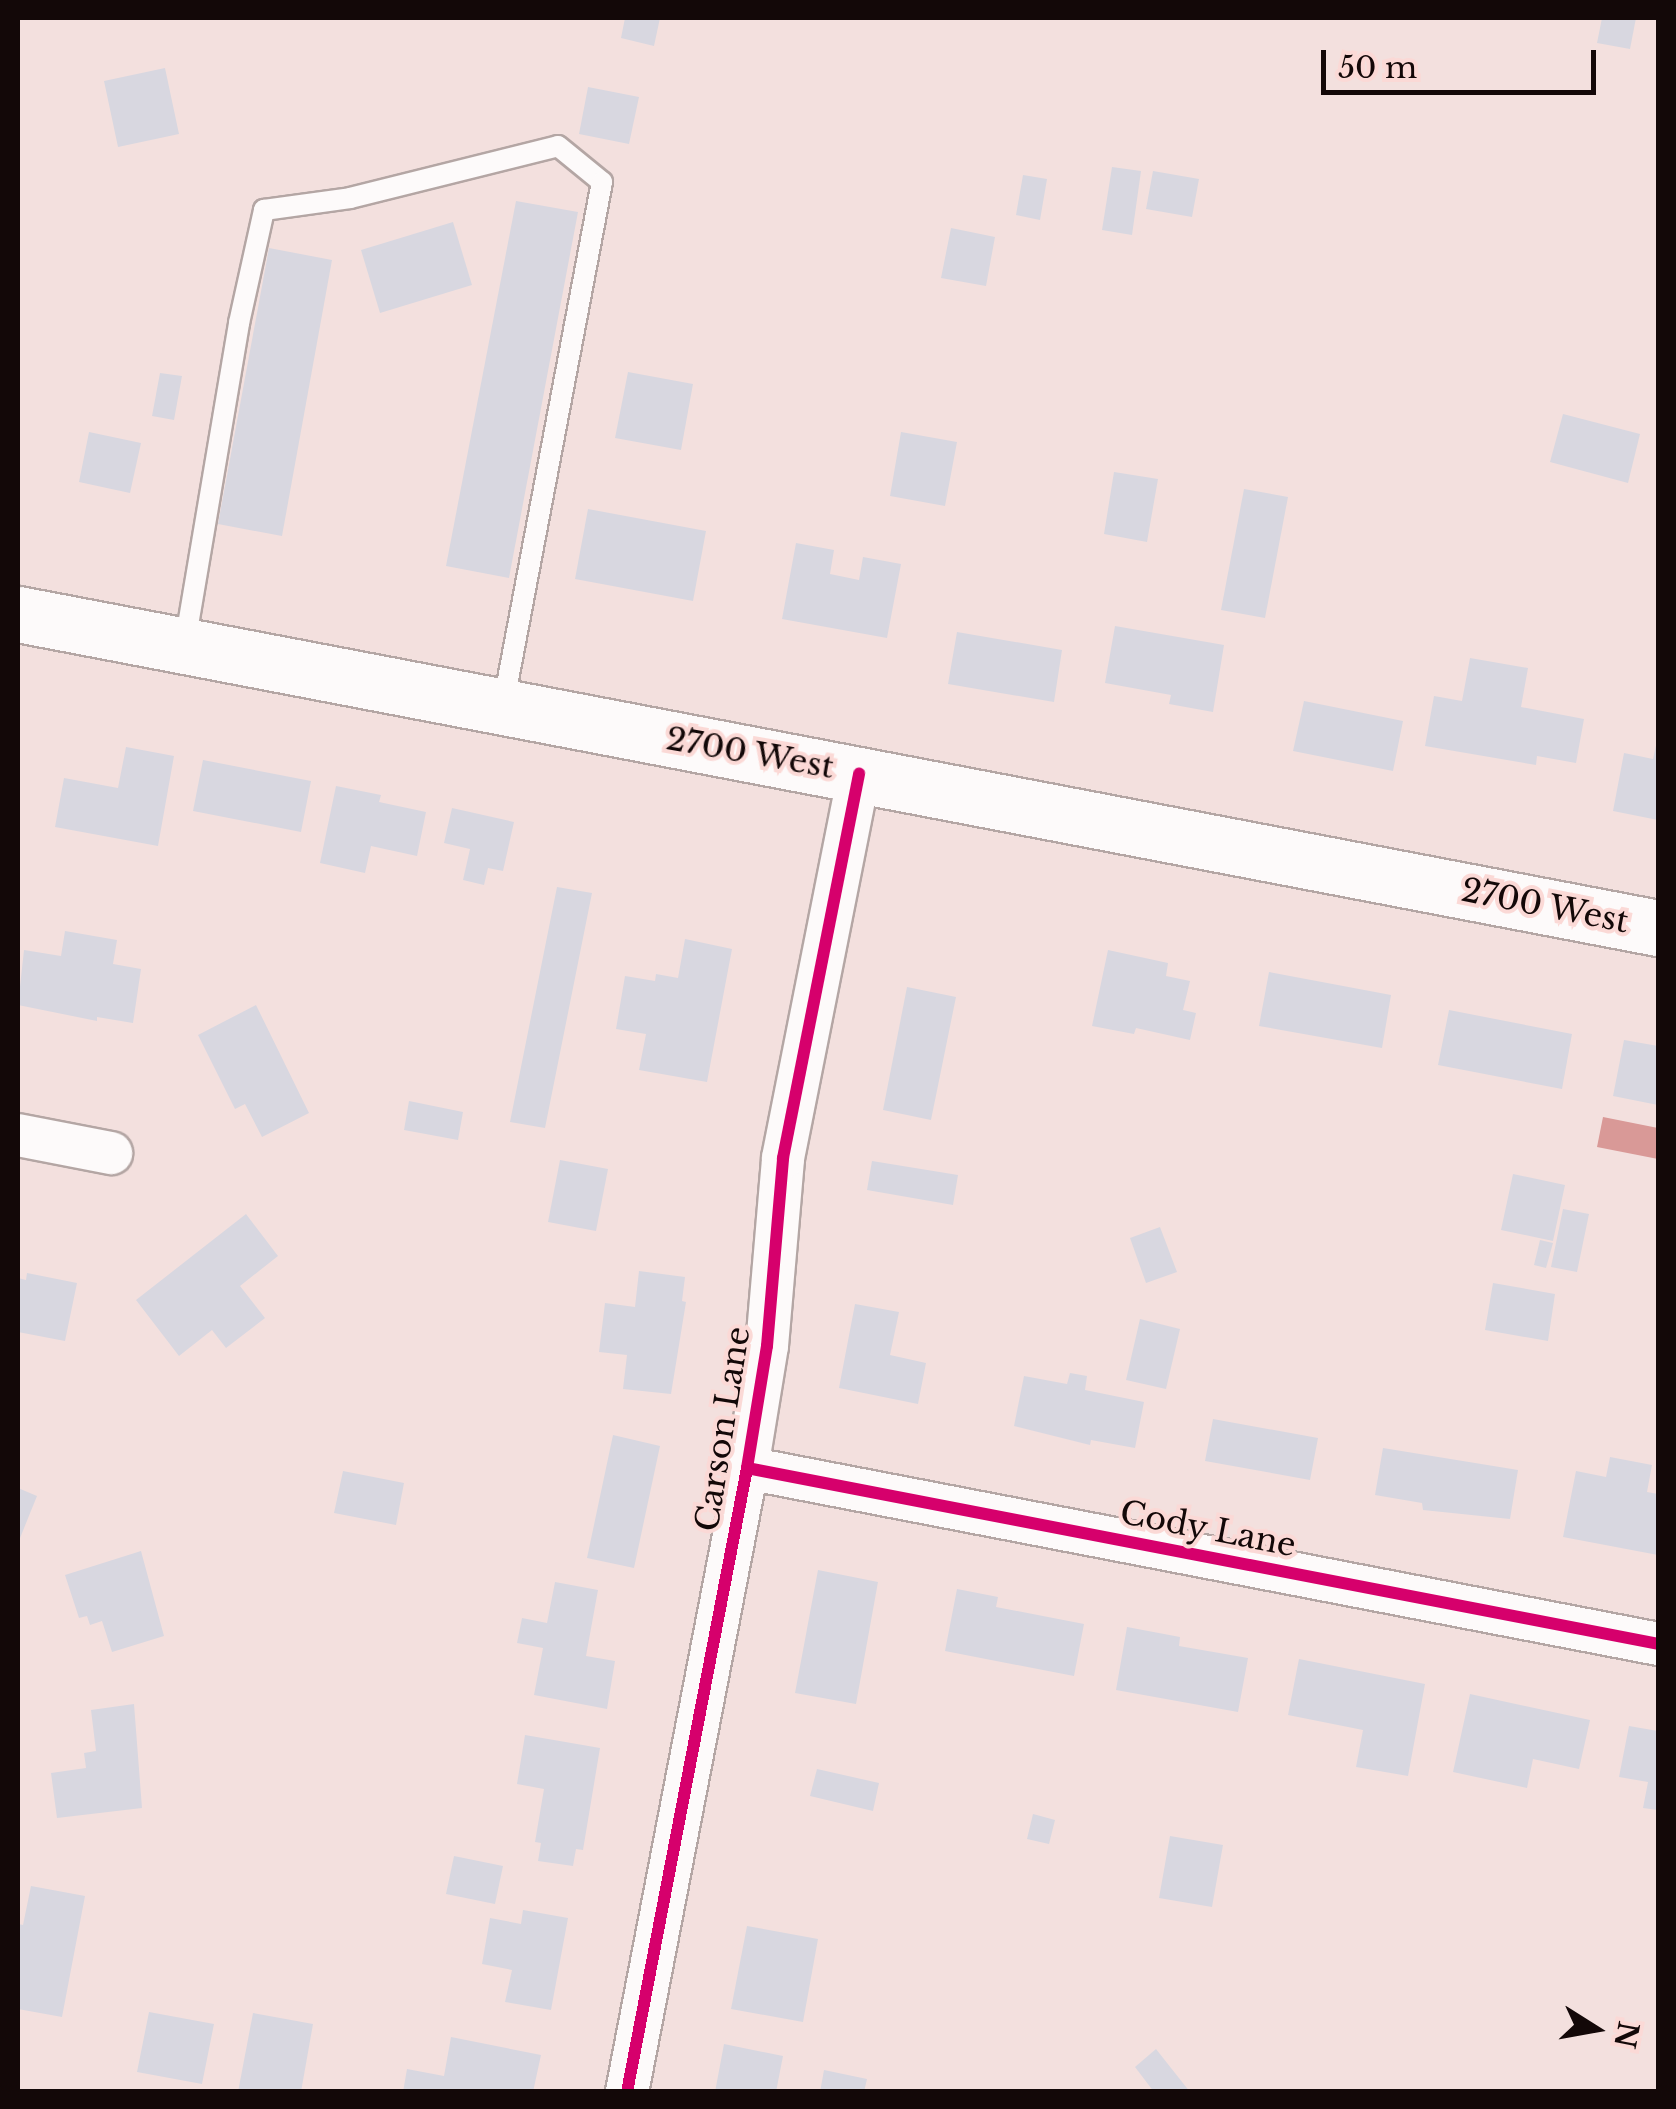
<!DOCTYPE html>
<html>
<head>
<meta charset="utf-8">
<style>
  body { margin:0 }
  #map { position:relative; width:1676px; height:2109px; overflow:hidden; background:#f3e0de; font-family:"Libre Baskerville",serif }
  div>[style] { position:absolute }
  .water>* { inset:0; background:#d99997 }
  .building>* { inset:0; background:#d8d7e0 }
  .roads { filter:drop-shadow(2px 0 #b4a6a4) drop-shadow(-2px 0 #b4a6a4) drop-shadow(0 2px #b4a6a4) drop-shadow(0 -2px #b4a6a4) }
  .service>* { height:20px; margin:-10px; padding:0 10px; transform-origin:10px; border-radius:10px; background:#fdfafa }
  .minor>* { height:42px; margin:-21px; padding:0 21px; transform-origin:21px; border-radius:21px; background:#fdfafa }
  .secondary>* { height:55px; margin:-27.5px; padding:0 27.5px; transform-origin:27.5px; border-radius:27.5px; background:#fdfafa }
  .cycleway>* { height:12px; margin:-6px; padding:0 6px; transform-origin:6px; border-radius:6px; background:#d6006c }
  span { translate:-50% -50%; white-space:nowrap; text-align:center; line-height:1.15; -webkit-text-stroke:8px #fbd9d6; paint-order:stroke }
  .street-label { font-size:32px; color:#130808 }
  .frame { position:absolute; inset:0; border:20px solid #130808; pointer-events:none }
  .north { position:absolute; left:1546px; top:1979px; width:100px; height:100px; -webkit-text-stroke:8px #fbd9d6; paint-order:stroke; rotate:101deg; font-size:28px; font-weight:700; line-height:40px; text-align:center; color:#130808 }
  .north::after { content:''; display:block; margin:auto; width:35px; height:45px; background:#130808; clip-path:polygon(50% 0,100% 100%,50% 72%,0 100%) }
  .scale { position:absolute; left:1321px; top:50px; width:275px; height:45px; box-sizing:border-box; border:5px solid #130808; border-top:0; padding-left:12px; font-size:30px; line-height:35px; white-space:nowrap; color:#130808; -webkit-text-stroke:8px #fbd9d6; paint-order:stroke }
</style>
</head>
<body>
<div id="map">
  <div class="water">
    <i style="clip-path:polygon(1603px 1117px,1658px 1128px,1658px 1159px,1597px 1147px)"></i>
  </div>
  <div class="building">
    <i style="clip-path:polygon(625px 18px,660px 18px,654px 46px,621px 38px)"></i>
    <i style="clip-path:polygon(1602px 18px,1636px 18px,1630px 49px,1597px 43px)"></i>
    <i style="clip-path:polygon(165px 68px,179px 134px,118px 147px,104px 81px)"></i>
    <i style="clip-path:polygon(588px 87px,639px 97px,629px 144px,579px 134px)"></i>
    <i style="clip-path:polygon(1112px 167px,1141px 171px,1132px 235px,1102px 230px)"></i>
    <i style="clip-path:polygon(1153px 171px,1199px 179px,1192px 217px,1146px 209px)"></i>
    <i style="clip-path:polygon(1023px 175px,1047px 179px,1040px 220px,1016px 215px)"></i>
    <i style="clip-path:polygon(516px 201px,578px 212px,509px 578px,446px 566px)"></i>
    <i style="clip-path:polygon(453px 222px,472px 285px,380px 313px,361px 250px)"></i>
    <i style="clip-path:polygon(951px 228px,995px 237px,986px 286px,941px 278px)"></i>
    <i style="clip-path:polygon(269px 248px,332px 260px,282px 536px,218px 524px)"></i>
    <i style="clip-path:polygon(628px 372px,693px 384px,681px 450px,615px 438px)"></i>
    <i style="clip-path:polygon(160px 373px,182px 376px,174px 420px,152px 416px)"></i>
    <i style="clip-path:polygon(1563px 414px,1640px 434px,1628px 483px,1550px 462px)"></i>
    <i style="clip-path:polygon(89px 432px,141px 443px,130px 493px,79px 482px)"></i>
    <i style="clip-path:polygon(901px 432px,957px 442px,945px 506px,890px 496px)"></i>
    <i style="clip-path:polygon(1114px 472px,1158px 479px,1147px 542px,1104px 534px)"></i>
    <i style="clip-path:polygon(1244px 489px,1288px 497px,1265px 618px,1221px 610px)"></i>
    <i style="clip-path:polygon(588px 509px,706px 531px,693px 601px,575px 579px)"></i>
    <i style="clip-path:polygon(796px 543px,834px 550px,830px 574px,859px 580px,863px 557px,901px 564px,887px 638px,782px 619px)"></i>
    <i style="clip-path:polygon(1115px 626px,1224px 645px,1213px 712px,1169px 704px,1171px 695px,1105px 683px)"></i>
    <i style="clip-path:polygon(957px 632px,1062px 650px,1054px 702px,948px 684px)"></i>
    <i style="clip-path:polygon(1470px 658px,1528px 668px,1521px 707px,1584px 719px,1576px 763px,1537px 756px,1536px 765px,1425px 746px,1434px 696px,1462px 701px)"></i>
    <i style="clip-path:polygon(1304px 701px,1403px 721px,1393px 771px,1293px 751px)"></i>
    <i style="clip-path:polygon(1657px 741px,1658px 820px,1613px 811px,1624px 753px,1653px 759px)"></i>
    <i style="clip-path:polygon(126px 747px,174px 756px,158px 846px,55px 827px,64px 778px,118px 788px)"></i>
    <i style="clip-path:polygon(203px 760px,311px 781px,301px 832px,193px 811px)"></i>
    <i style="clip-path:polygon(336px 786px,381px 795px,379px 802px,426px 812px,417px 856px,371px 846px,365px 873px,320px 863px)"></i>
    <i style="clip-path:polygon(452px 808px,514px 822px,503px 871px,488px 868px,484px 885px,463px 880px,470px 849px,444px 843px)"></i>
    <i style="clip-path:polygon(557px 887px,592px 893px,545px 1128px,510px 1122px)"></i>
    <i style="clip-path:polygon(65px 931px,117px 940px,113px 964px,141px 969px,133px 1023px,97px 1017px,97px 1021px,18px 1005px,24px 950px,61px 956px)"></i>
    <i style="clip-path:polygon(685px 939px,732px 949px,707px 1082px,639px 1070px,646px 1034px,616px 1029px,625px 976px,655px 981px,656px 974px,678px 978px)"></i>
    <i style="clip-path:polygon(1108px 950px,1168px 963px,1166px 976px,1190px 981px,1183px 1010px,1196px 1013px,1190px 1040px,1136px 1028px,1134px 1034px,1092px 1026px)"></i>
    <i style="clip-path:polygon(1269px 972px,1391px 995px,1382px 1048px,1259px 1026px)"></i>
    <i style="clip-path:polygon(907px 987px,956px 997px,931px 1120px,883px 1110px)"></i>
    <i style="clip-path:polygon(256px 1005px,309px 1113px,262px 1137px,245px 1104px,235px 1109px,198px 1035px)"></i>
    <i style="clip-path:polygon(1449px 1010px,1572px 1034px,1562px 1089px,1438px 1065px)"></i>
    <i style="clip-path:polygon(1624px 1040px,1658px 1046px,1658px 1105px,1613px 1096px)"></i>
    <i style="clip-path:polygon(409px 1101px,463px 1112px,458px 1140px,404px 1130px)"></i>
    <i style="clip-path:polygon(560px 1160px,608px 1169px,596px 1231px,548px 1222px)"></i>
    <i style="clip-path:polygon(872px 1161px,958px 1175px,953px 1205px,867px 1190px)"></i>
    <i style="clip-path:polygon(1513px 1174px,1565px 1185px,1553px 1241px,1501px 1230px)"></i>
    <i style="clip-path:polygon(1563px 1209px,1589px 1214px,1577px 1272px,1551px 1267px)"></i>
    <i style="clip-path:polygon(246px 1214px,278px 1256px,240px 1286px,265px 1318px,226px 1348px,212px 1330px,179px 1356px,136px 1300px)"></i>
    <i style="clip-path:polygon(1160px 1227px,1177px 1272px,1146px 1283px,1130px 1238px)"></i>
    <i style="clip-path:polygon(1540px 1240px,1553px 1243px,1546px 1268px,1534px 1265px)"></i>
    <i style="clip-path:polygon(639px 1271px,685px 1277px,682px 1301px,686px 1302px,671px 1394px,623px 1389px,627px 1355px,599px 1352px,605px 1303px,635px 1307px)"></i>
    <i style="clip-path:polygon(27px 1273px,77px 1283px,65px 1341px,18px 1332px,18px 1278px,26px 1280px)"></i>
    <i style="clip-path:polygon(1493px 1283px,1555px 1294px,1548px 1341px,1485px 1330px)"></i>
    <i style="clip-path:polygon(855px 1304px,899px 1312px,890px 1355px,926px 1363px,918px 1404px,839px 1388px)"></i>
    <i style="clip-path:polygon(1140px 1319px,1180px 1329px,1166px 1389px,1126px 1380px)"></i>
    <i style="clip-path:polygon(1070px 1373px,1087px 1376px,1085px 1390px,1144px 1402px,1135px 1448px,1091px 1440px,1090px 1445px,1014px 1426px,1024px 1376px,1067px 1384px)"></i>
    <i style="clip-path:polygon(1213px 1419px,1318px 1438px,1310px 1480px,1205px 1461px)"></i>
    <i style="clip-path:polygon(613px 1435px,660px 1446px,634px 1568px,587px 1558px)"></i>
    <i style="clip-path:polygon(1383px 1448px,1518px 1470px,1510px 1519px,1423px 1510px,1422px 1503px,1375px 1495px)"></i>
    <i style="clip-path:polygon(1610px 1457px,1652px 1465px,1647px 1492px,1658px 1494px,1658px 1555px,1563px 1537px,1576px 1471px,1606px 1477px)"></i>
    <i style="clip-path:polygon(343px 1471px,404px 1483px,396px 1525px,334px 1513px)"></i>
    <i style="clip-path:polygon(18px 1488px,37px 1496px,18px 1543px)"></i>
    <i style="clip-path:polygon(141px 1551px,164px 1636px,112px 1652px,102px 1621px,90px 1625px,87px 1616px,79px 1618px,65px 1575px)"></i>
    <i style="clip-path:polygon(818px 1570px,878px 1582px,856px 1704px,795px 1693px)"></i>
    <i style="clip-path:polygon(555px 1582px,598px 1590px,586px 1656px,615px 1661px,607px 1709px,534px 1695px,543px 1648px,517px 1643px,522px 1618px,547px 1623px)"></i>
    <i style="clip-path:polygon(957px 1589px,998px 1597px,996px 1607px,1084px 1624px,1074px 1676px,945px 1651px)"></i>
    <i style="clip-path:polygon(1127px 1627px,1180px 1637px,1179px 1646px,1248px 1658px,1238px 1712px,1116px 1690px)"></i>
    <i style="clip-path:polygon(1299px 1659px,1425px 1684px,1408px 1776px,1356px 1767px,1363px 1730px,1288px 1715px)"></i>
    <i style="clip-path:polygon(1470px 1694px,1590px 1720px,1579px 1769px,1533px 1759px,1527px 1788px,1453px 1772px)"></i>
    <i style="clip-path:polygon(134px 1704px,142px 1808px,57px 1818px,51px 1773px,86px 1768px,84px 1753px,96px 1751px,91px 1710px)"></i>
    <i style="clip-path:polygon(1629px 1726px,1658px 1731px,1658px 1810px,1643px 1808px,1648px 1782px,1619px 1777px)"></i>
    <i style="clip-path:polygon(525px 1735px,600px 1748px,583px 1850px,576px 1849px,573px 1866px,538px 1861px,541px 1843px,535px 1842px,544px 1789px,517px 1784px)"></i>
    <i style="clip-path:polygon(817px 1769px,879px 1783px,873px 1811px,810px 1796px)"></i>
    <i style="clip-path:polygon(1033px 1814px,1055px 1820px,1049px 1844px,1027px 1839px)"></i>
    <i style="clip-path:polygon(1170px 1836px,1223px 1845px,1212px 1907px,1159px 1898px)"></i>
    <i style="clip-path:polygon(454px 1856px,503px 1866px,495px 1904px,446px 1894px)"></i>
    <i style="clip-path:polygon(31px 1886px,85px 1896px,62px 2017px,18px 2009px,18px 1924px,23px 1925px)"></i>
    <i style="clip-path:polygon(523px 1910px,568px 1918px,551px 2010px,505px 2002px,512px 1970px,482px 1964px,490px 1918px,521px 1924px)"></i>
    <i style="clip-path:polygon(747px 1926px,818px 1939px,803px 2022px,731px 2009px)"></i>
    <i style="clip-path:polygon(149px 2012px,214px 2024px,202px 2084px,137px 2072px)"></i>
    <i style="clip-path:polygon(253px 2013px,313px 2024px,301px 2092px,238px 2092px)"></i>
    <i style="clip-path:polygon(451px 2037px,541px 2055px,533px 2092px,403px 2092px,407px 2069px,444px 2076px)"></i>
    <i style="clip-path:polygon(724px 2044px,783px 2056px,776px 2092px,715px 2092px)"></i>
    <i style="clip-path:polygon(1156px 2049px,1190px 2092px,1154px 2092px,1135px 2067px)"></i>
    <i style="clip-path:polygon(824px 2070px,867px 2079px,864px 2092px,820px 2092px)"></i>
  </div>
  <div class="roads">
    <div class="service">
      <i style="left:185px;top:643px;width:325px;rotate:-80.4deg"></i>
      <i style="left:239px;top:323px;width:116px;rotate:-77.5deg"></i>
      <i style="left:264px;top:210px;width:87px;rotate:-7.9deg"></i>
      <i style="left:350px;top:198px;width:214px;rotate:-14deg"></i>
      <i style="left:558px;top:146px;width:57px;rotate:39.3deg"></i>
      <i style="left:602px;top:182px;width:533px;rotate:100.7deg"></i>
    </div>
    <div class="minor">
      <i style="left:18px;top:1135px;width:95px;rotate:11deg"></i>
      <i style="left:747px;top:1468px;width:928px;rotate:10.93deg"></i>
      <i style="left:627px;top:2092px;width:635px;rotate:-79.11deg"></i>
      <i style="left:747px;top:1468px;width:124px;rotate:-80.7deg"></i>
      <i style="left:767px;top:1346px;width:189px;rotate:-85.1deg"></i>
      <i style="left:783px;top:1158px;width:392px;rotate:-78.8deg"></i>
    </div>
    <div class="secondary">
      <i style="left:18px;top:614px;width:1670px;rotate:10.84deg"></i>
    </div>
  </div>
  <div class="cycleway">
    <i style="left:747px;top:1468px;width:928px;rotate:10.93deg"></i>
    <i style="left:627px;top:2092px;width:635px;rotate:-79.11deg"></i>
    <i style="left:747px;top:1468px;width:124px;rotate:-80.7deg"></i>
    <i style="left:767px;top:1346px;width:189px;rotate:-85.1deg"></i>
    <i style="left:783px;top:1158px;width:392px;rotate:-78.8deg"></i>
  </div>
  <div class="street-label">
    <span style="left:750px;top:753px;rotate:10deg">2700 West</span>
    <span style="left:1545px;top:906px;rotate:11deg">2700 West</span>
    <span style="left:723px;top:1429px;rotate:-81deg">Carson Lane</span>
    <span style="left:1208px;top:1529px;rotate:11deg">Cody Lane</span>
  </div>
  <div class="frame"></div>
  <div class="north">N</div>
  <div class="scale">50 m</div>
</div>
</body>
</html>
